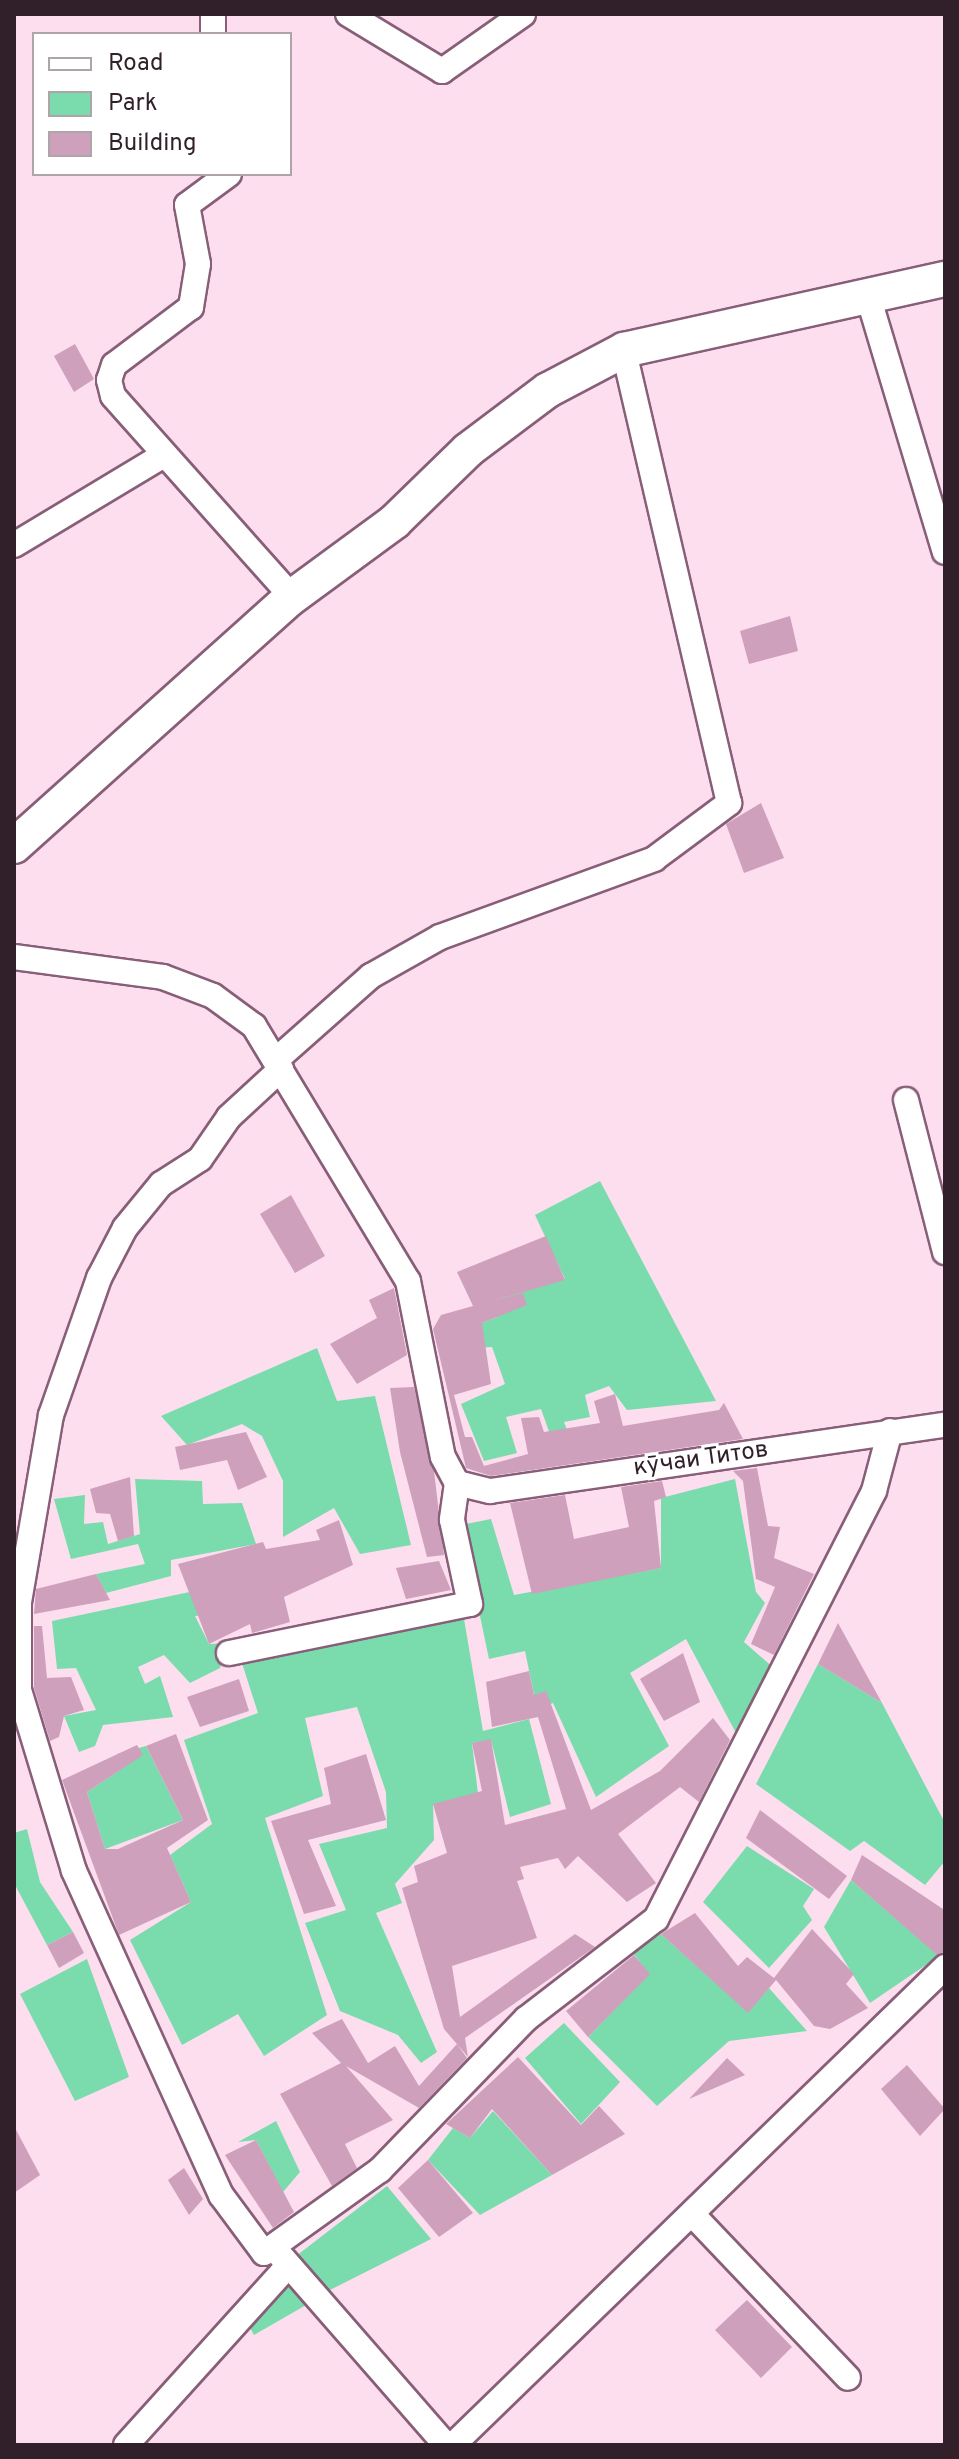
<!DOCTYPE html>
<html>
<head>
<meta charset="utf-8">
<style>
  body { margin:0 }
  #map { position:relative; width:959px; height:2459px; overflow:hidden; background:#fcdeef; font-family:Overpass,sans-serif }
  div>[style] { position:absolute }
  .green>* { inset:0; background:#7adbad }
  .building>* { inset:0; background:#cea0bc }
  .roads { filter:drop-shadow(2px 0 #885e78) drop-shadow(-2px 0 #885e78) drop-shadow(0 2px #885e78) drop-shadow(0 -2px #885e78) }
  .street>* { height:24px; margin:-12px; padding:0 12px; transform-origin:12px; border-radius:12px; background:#fff }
  .secondary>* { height:34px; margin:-17px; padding:0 17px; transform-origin:17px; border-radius:17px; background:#fff }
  span { translate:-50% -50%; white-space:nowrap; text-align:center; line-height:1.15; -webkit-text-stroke:6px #fff; paint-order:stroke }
  .street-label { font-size:24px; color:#311f2a }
  .frame { position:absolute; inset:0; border:16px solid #311f2a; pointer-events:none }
  .legend { position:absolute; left:32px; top:32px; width:260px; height:144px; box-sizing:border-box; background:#fff; border:2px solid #ada5aa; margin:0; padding:10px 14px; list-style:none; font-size:24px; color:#311f2a }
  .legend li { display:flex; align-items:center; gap:16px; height:40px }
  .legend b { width:40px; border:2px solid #ada5aa }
</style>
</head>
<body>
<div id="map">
  <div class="green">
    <i style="clip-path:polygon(600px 1181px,716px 1401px,627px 1410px,609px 1386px,585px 1395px,590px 1417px,564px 1422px,570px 1438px,552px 1440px,541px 1409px,506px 1417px,517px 1453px,484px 1461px,461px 1404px,505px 1384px,492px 1347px,470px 1348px,464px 1330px,497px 1317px,492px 1301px,565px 1279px,535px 1215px)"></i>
    <i style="clip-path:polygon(317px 1348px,337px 1401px,375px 1396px,411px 1545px,360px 1554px,334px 1508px,283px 1537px,283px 1481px,262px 1436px,242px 1424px,187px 1445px,161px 1416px)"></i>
    <i style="clip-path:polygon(135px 1479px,202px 1481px,203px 1504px,242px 1503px,256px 1544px,171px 1560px,171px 1576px,106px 1593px,96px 1574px,145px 1564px,138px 1544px,71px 1559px,54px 1499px,85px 1495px,84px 1524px,103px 1522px,108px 1544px,140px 1534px)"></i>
    <i style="clip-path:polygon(735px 1479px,756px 1592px,765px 1603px,744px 1642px,775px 1669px,736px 1733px,686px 1639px,630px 1673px,669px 1746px,596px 1797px,553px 1703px,537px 1709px,525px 1651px,489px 1659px,461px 1525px,491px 1519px,514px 1595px,661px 1568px,661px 1498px)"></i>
    <i style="clip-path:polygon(266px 1576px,221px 1614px,195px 1616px,209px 1644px,227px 1643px,220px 1668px,190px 1683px,164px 1655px,138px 1667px,145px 1684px,160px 1676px,173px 1717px,103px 1725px,95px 1746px,79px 1752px,64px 1716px,96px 1710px,76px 1668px,57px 1669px,52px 1621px)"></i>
    <i style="clip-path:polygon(463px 1613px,483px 1731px,529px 1719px,551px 1804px,510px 1817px,491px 1740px,472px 1743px,482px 1828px,433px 1804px,434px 1840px,395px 1884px,402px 1903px,376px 1913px,437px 2052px,421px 2063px,398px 2035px,340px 2011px,305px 1923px,346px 1910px,319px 1844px,387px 1828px,386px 1792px,357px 1707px,305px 1718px,323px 1796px,265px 1818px,327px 2015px,264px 2056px,238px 2014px,182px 2045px,130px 1940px,191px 1902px,170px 1855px,212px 1824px,184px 1740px,258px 1713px,241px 1660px)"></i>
    <i style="clip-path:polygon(818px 1664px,882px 1703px,945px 1823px,945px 1861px,925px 1885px,864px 1841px,850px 1851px,756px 1784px)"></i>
    <i style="clip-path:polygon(146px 1746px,183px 1820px,105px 1849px,87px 1792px,120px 1770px,117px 1754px)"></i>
    <i style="clip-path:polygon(27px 1829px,40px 1882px,73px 1932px,47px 1945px,14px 1883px,14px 1833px)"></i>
    <i style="clip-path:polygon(747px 1846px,814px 1889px,803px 1906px,812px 1920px,769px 1968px,703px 1902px)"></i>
    <i style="clip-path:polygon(851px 1880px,939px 1956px,870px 2003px,824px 1927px)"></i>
    <i style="clip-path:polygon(661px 1934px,748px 2012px,769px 1988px,807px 2031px,729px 2041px,657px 2106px,588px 2037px,649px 1974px,633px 1953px)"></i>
    <i style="clip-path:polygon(87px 1959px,129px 2077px,75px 2101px,20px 1994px)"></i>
    <i style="clip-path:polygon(564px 2023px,620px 2082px,581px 2124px,525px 2058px)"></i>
    <i style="clip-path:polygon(493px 2111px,552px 2175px,480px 2215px,428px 2160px,453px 2128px,470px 2138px)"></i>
    <i style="clip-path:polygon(276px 2121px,300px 2172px,283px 2192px,256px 2140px,238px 2142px)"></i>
    <i style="clip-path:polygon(387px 2186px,431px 2239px,328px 2291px,296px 2256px)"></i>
    <i style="clip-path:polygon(283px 2254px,320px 2297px,254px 2335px,245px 2319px)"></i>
  </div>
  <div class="building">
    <i style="clip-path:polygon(75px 344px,94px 379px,74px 392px,54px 356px)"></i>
    <i style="clip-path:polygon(790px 616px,798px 651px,749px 664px,740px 631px)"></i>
    <i style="clip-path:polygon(761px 803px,784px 858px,744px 873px,726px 824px)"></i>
    <i style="clip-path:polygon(291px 1195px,325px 1256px,295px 1273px,260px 1214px)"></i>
    <i style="clip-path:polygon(546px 1236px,565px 1280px,492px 1301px,523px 1293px,527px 1305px,482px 1323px,491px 1384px,454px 1395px,465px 1437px,472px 1437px,484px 1466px,528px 1454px,521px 1418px,539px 1417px,544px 1432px,600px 1423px,594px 1401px,615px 1394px,623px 1426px,719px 1410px,724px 1403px,743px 1439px,491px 1476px,466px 1468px,433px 1329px,441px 1315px,473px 1306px,457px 1272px)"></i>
    <i style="clip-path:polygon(394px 1288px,407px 1355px,357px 1384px,330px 1344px,377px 1318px,369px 1300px)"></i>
    <i style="clip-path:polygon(414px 1387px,434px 1471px,444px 1555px,427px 1557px,400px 1452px,390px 1388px)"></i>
    <i style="clip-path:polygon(246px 1432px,267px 1477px,238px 1490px,227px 1460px,180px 1470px,175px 1447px)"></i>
    <i style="clip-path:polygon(757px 1468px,768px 1526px,780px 1527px,774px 1558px,814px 1574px,774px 1655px,751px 1644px,775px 1587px,756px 1579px,743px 1481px,733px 1471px)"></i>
    <i style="clip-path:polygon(130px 1477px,134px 1536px,118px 1541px,110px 1514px,96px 1513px,90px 1489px)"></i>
    <i style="clip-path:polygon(662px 1481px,666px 1497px,654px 1501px,661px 1568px,532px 1594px,510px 1503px,565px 1495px,574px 1539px,629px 1527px,621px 1487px)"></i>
    <i style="clip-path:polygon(339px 1520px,353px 1565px,284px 1597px,290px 1622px,252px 1633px,250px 1624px,209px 1644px,178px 1564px,263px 1542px,266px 1549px,320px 1540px,316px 1530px)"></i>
    <i style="clip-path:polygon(439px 1561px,451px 1590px,406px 1599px,396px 1568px)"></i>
    <i style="clip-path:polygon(96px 1574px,110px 1600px,34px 1614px,36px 1589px)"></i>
    <i style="clip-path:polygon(838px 1623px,882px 1703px,818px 1664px)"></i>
    <i style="clip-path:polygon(34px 1626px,42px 1626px,47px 1678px,71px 1677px,84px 1710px,64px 1716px,59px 1737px,50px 1741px,34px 1688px)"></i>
    <i style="clip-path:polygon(683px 1653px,700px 1702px,664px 1721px,640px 1679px)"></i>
    <i style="clip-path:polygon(529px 1671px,534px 1695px,546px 1691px,591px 1810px,660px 1771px,713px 1718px,730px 1740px,699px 1802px,680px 1787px,618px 1834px,656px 1883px,627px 1902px,578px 1856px,565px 1869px,558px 1858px,520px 1867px,524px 1879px,517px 1881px,537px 1938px,452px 1966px,460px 2017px,575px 1934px,595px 1947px,465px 2038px,468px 2057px,444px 2029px,402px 1888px,418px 1882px,414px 1866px,447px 1853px,433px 1804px,482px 1791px,472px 1743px,491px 1739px,505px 1825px,566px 1809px,538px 1717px,492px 1727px,486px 1682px)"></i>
    <i style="clip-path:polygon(239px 1679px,249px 1711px,200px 1727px,187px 1697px)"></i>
    <i style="clip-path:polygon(176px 1734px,208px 1820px,167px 1848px,191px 1902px,119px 1935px,62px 1780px,137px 1745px,143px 1755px,87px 1792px,105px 1849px,118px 1849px,183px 1820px,146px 1746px)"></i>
    <i style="clip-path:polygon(366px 1754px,386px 1820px,308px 1840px,336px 1906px,304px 1914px,271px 1821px,331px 1804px,324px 1768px)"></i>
    <i style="clip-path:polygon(760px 1810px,847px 1876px,829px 1899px,746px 1838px)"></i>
    <i style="clip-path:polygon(862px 1855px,943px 1909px,945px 1952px,937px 1955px,851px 1880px)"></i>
    <i style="clip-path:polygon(695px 1913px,738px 1966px,747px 1957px,774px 1978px,812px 1929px,854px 1974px,846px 1984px,868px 2008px,830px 2029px,814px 2026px,776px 1980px,748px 2013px,661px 1934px)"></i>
    <i style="clip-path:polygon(73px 1932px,84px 1953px,59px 1968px,47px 1945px)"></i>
    <i style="clip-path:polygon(634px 1955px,650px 1974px,588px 2037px,566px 2011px)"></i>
    <i style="clip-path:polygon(342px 2019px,368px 2063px,395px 2046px,419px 2086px,457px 2044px,467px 2058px,419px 2108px,346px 2066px,393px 2120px,345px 2144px,357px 2168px,332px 2186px,280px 2094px,341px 2063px,312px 2033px)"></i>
    <i style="clip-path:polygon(518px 2057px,581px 2125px,599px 2106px,625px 2134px,552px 2175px,492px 2109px,470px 2138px,446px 2124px)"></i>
    <i style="clip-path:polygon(727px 2058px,745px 2075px,689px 2099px)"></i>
    <i style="clip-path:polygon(907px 2065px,945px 2109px,920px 2136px,881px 2089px)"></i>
    <i style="clip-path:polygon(14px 2126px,40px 2175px,14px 2193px)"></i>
    <i style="clip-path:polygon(256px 2140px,294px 2212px,273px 2228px,225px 2155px)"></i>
    <i style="clip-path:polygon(428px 2160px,473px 2213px,439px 2237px,398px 2188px)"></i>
    <i style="clip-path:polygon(184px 2168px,203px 2199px,189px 2215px,168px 2180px)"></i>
    <i style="clip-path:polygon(747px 2300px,792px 2347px,761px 2378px,715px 2330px)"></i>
  </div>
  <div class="roads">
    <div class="street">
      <i style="left:213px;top:14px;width:20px;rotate:90deg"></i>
      <i style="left:348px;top:14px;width:110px;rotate:31.2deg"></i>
      <i style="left:442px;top:71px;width:99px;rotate:-35.1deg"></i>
      <i style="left:229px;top:174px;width:52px;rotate:143.6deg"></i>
      <i style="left:187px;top:205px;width:60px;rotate:79.4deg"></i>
      <i style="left:198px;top:264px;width:44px;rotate:99.2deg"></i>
      <i style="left:191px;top:307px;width:96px;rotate:143deg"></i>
      <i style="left:114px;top:365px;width:16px;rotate:108deg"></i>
      <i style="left:109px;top:380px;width:16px;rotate:76deg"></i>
      <i style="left:113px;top:396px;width:269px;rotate:48.3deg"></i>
      <i style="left:868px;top:296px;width:267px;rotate:73.3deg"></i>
      <i style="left:14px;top:545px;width:175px;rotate:-31deg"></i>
      <i style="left:14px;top:957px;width:150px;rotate:7.6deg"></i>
      <i style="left:163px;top:977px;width:53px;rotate:20.8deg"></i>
      <i style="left:213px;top:996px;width:51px;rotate:36.2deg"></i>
      <i style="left:254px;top:1026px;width:298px;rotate:58.9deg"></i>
      <i style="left:408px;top:1281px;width:179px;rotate:78.8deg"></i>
      <i style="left:443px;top:1457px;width:30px;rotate:62deg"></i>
      <i style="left:457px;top:1483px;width:37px;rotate:98deg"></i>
      <i style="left:452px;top:1520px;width:86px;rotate:77.9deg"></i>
      <i style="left:470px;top:1604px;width:246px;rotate:168.5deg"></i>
      <i style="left:276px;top:1060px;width:127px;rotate:-41.5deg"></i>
      <i style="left:371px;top:976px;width:79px;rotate:-29.5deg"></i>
      <i style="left:440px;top:937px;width:228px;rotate:-20deg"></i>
      <i style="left:654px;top:859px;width:94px;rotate:-36.7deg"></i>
      <i style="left:729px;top:803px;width:465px;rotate:-103.1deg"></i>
      <i style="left:281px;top:1069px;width:71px;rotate:137.3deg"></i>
      <i style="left:229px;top:1117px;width:51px;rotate:124.6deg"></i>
      <i style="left:200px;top:1159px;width:46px;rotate:147.3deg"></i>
      <i style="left:161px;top:1184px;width:57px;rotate:129.3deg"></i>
      <i style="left:125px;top:1228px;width:56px;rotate:117.5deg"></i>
      <i style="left:99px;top:1278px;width:145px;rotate:109.3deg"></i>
      <i style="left:51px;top:1415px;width:190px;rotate:99.7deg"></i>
      <i style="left:19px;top:1602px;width:88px;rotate:90deg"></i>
      <i style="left:19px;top:1690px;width:189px;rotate:73.1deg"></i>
      <i style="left:74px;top:1871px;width:356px;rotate:65.6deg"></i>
      <i style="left:221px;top:2195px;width:72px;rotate:53.4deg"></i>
      <i style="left:264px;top:2253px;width:143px;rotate:-35.6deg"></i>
      <i style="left:380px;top:2170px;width:210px;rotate:-46deg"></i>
      <i style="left:526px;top:2019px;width:164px;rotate:-37.6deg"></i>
      <i style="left:656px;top:1919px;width:480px;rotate:-63deg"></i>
      <i style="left:874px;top:1491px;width:62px;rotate:-75.1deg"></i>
      <i style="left:906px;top:1100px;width:157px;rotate:75.6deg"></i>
      <i style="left:457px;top:1483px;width:34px;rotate:14deg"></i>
      <i style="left:490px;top:1491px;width:460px;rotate:-8.3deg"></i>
      <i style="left:692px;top:2214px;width:226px;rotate:46.4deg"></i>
      <i style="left:274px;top:2248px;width:262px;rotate:48.9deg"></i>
      <i style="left:126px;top:2445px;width:241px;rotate:-47.9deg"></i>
      <i style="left:453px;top:2445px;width:686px;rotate:-44.17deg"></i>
    </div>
    <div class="secondary">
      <i style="left:14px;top:846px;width:373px;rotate:-41.9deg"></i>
      <i style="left:292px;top:597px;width:127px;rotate:-36.3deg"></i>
      <i style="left:394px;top:522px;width:103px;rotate:-44.2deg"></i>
      <i style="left:468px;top:450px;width:100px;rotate:-36.9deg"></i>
      <i style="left:548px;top:390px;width:86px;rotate:-27.8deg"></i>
      <i style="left:624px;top:350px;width:329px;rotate:-12.5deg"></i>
    </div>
  </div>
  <div class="street-label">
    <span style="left:701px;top:1460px;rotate:-8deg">кӯчаи Титов</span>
  </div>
  <div class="frame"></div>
  <ul class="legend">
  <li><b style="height:10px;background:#fff"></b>Road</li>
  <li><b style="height:22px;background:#7adbad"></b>Park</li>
  <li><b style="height:22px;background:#cea0bc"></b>Building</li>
  </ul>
</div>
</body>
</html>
